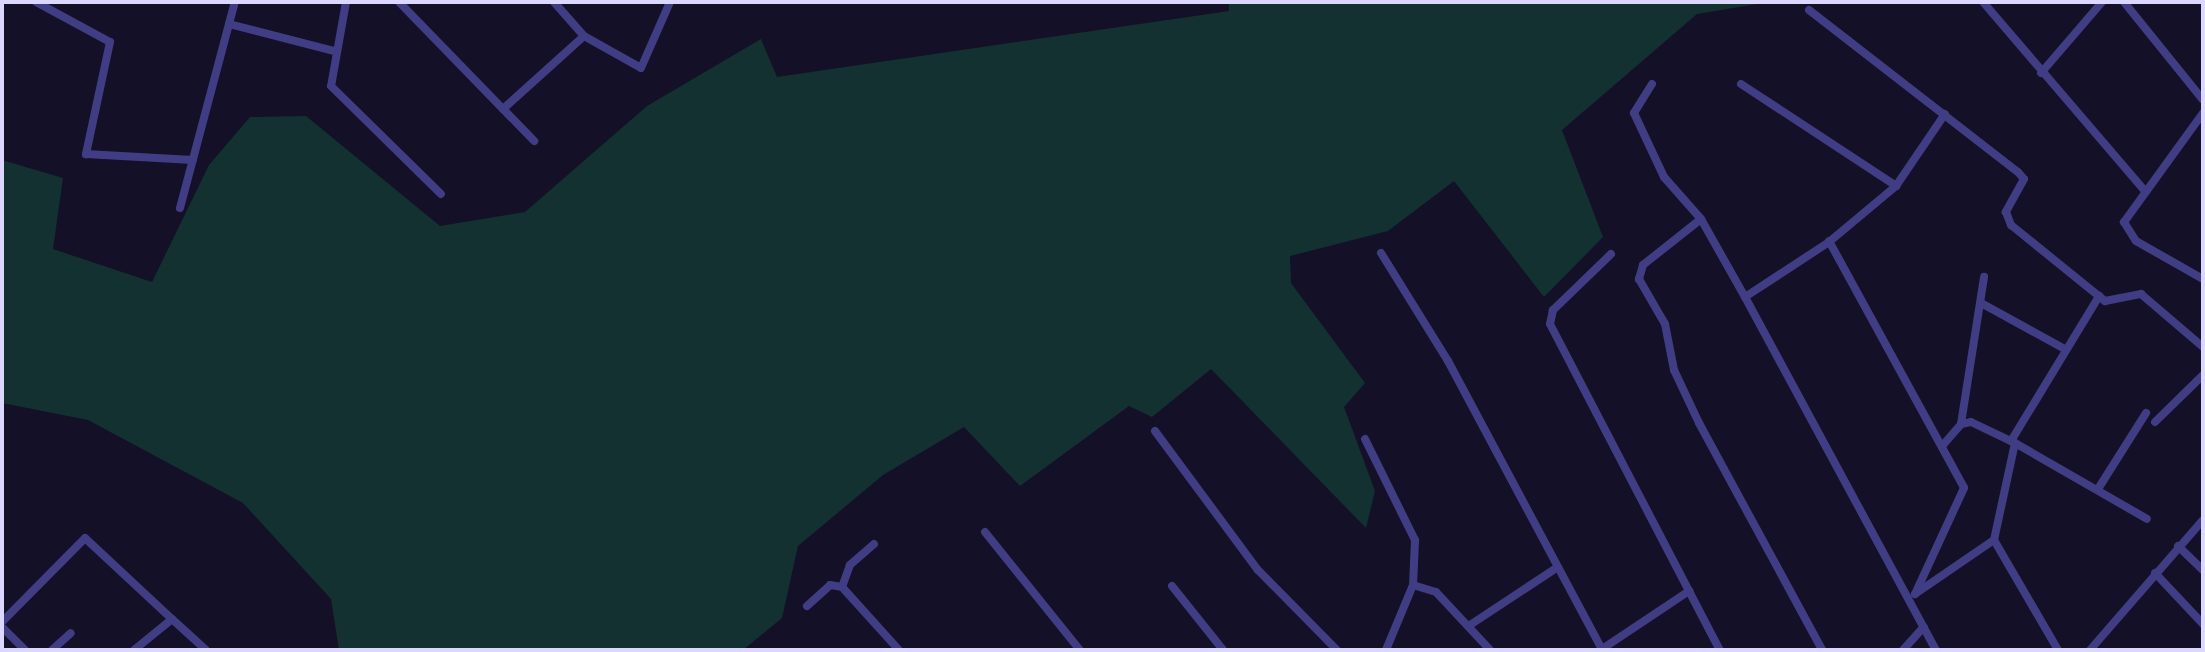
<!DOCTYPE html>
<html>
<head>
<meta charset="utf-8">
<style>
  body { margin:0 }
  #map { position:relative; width:2205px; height:652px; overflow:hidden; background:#141027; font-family:Karla,sans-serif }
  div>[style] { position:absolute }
  .green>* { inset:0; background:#133130 }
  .street>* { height:8px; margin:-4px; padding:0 4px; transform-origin:4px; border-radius:4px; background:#403d84 }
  span { translate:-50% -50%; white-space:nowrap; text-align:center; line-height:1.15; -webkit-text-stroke:6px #141027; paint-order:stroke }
  .frame { position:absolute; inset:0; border:4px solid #dcd7fe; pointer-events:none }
</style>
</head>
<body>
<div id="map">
  <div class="green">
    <i style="clip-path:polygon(1229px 2px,1769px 2px,1697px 14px,1562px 130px,1603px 237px,1544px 297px,1454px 181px,1388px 231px,1290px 256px,1291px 283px,1365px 383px,1344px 407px,1375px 491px,1366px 528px,1211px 369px,1152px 417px,1129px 406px,1020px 486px,964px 427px,883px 475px,798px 546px,782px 618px,743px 650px,339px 650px,331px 599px,243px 503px,88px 420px,2px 403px,2px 160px,63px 178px,53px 249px,152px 282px,209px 165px,250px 117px,306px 116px,440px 226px,525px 212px,647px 106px,761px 39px,777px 77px,1229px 11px)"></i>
  </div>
  <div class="street">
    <i style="left:36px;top:2px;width:84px;rotate:28.4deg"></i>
    <i style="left:110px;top:42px;width:115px;rotate:102.1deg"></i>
    <i style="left:86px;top:154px;width:107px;rotate:3.2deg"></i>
    <i style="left:346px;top:2px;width:85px;rotate:100.1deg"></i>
    <i style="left:331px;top:86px;width:154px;rotate:44.5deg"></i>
    <i style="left:399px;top:2px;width:194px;rotate:45.8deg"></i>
    <i style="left:554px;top:2px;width:45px;rotate:48.6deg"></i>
    <i style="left:584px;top:36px;width:65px;rotate:29.3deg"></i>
    <i style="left:641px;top:68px;width:72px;rotate:-66.3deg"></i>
    <i style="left:1983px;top:2px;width:250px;rotate:49.4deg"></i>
    <i style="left:2124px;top:2px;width:126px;rotate:51.1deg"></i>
    <i style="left:1809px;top:10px;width:264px;rotate:37.8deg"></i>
    <i style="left:2018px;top:172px;width:9px;rotate:49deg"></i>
    <i style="left:2024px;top:179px;width:38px;rotate:119deg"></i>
    <i style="left:2006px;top:212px;width:14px;rotate:69deg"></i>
    <i style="left:2011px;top:225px;width:121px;rotate:39deg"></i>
    <i style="left:2105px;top:301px;width:37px;rotate:-11deg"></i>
    <i style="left:2141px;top:294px;width:82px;rotate:40.5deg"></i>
    <i style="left:229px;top:24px;width:108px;rotate:14.4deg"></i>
    <i style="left:2041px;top:73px;width:94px;rotate:-49.3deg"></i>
    <i style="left:1652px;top:84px;width:34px;rotate:122deg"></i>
    <i style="left:1634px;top:113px;width:71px;rotate:64.9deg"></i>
    <i style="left:1664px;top:177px;width:56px;rotate:48.6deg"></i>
    <i style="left:1701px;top:219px;width:90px;rotate:60.6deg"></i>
    <i style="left:1745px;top:297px;width:401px;rotate:61.6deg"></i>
    <i style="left:1741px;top:84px;width:186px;rotate:33.3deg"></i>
    <i style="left:503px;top:109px;width:109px;rotate:-42deg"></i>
    <i style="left:2203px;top:113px;width:135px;rotate:125.9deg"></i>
    <i style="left:2124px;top:222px;width:22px;rotate:58deg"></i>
    <i style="left:2136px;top:241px;width:77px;rotate:29.6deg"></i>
    <i style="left:180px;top:208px;width:213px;rotate:-75.1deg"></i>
    <i style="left:1701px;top:219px;width:74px;rotate:141.6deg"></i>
    <i style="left:1643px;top:265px;width:15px;rotate:106deg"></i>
    <i style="left:1639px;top:279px;width:52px;rotate:60deg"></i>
    <i style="left:1665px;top:324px;width:47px;rotate:78.9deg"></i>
    <i style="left:1674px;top:370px;width:59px;rotate:64.7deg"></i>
    <i style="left:1699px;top:423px;width:258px;rotate:61.5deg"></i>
    <i style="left:1829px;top:241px;width:281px;rotate:61.3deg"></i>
    <i style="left:1964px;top:488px;width:117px;rotate:114.8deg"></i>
    <i style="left:1381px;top:253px;width:127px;rotate:58.2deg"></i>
    <i style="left:1448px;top:361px;width:327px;rotate:61.9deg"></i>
    <i style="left:1611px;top:254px;width:81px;rotate:136deg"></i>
    <i style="left:1553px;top:310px;width:14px;rotate:102deg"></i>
    <i style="left:1550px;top:324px;width:368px;rotate:62.5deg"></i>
    <i style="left:1745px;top:297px;width:100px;rotate:-33.2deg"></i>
    <i style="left:1829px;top:242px;width:87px;rotate:-39.9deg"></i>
    <i style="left:1896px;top:186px;width:87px;rotate:-55.8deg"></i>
    <i style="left:1981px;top:303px;width:94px;rotate:28.8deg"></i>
    <i style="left:2155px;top:422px;width:67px;rotate:-44.4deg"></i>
    <i style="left:1961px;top:424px;width:10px;rotate:-11deg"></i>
    <i style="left:1971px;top:422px;width:49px;rotate:25.5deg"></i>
    <i style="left:2015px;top:443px;width:152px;rotate:29.9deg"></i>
    <i style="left:1155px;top:431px;width:173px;rotate:53.5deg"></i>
    <i style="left:1258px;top:570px;width:112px;rotate:45.4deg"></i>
    <i style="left:1365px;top:439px;width:113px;rotate:63.7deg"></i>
    <i style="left:1415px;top:540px;width:45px;rotate:92.5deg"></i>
    <i style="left:1413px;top:585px;width:70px;rotate:112.6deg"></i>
    <i style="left:2011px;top:441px;width:170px;rotate:-58.7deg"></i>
    <i style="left:1943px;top:445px;width:28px;rotate:-49deg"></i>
    <i style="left:1961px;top:424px;width:149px;rotate:-81.1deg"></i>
    <i style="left:2098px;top:489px;width:90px;rotate:-57.7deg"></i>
    <i style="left:985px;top:532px;width:151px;rotate:51.2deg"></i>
    <i style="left:1994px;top:540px;width:127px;rotate:59.8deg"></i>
    <i style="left:874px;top:544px;width:32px;rotate:139deg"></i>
    <i style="left:850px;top:565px;width:23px;rotate:110deg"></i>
    <i style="left:842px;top:587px;width:85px;rotate:47.9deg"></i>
    <i style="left:2178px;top:546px;width:35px;rotate:44deg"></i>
    <i style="left:2155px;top:573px;width:70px;rotate:46.7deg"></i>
    <i style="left:1413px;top:585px;width:24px;rotate:17deg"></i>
    <i style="left:1436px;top:592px;width:79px;rotate:47deg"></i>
    <i style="left:1172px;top:586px;width:82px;rotate:51.4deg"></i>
    <i style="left:1915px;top:594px;width:96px;rotate:-34.4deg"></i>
    <i style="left:1994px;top:540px;width:99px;rotate:-77.8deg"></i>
    <i style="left:807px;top:606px;width:31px;rotate:-42deg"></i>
    <i style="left:830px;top:585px;width:12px;rotate:9deg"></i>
    <i style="left:2px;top:622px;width:118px;rotate:-45.3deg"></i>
    <i style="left:85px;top:538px;width:119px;rotate:43deg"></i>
    <i style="left:1470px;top:625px;width:105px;rotate:-33.4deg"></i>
    <i style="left:2px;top:627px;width:33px;rotate:45deg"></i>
    <i style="left:1602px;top:649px;width:105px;rotate:-33.7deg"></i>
    <i style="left:52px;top:650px;width:25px;rotate:-42deg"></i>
    <i style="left:134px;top:650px;width:49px;rotate:-39.2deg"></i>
    <i style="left:172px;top:619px;width:46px;rotate:42.4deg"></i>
    <i style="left:1903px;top:650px;width:31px;rotate:-48deg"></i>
    <i style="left:2090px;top:650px;width:172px;rotate:-49deg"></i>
  </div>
  <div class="frame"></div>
</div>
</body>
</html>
